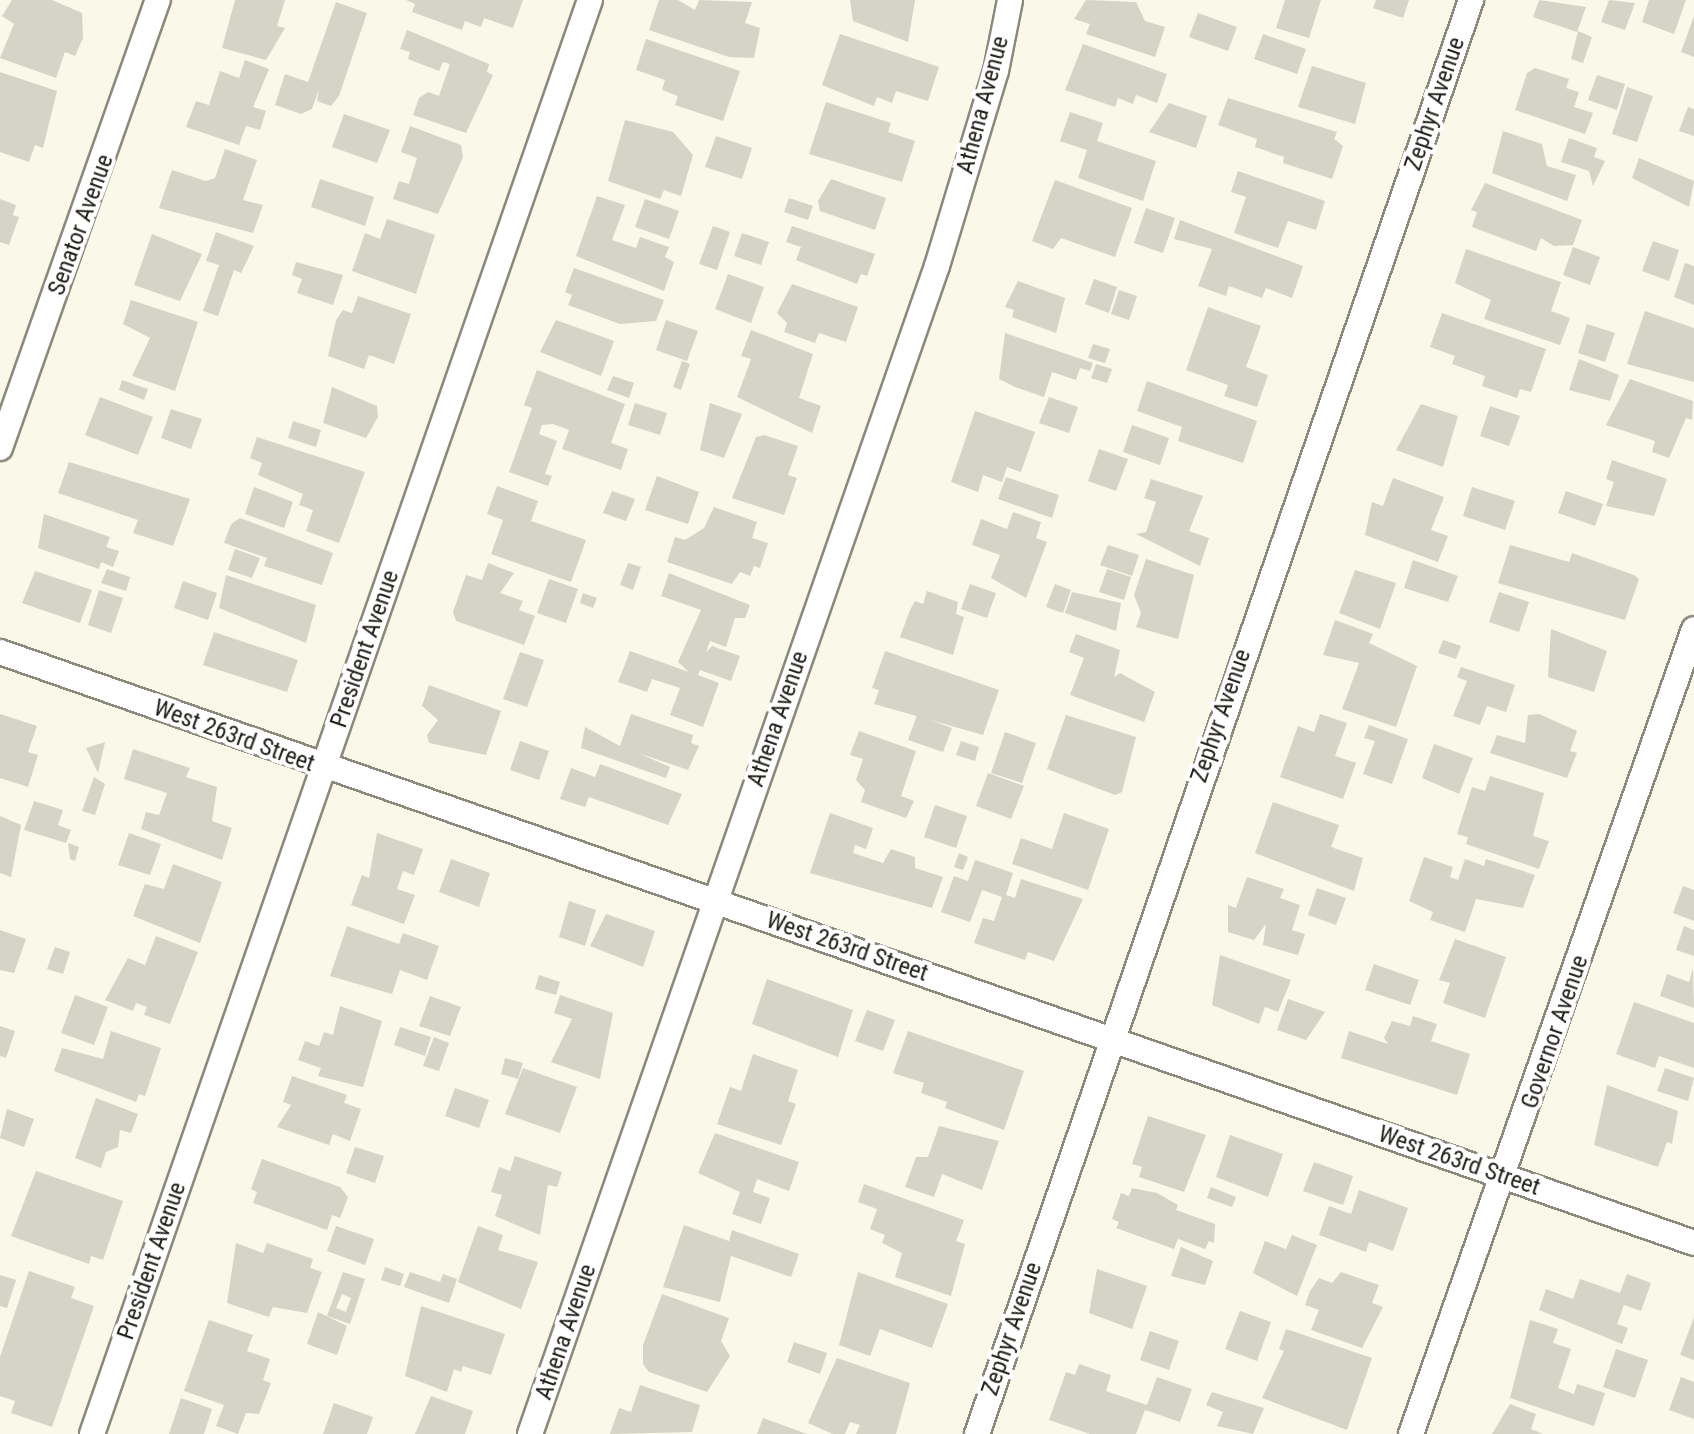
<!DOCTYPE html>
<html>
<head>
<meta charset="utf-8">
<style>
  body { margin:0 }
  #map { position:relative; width:1694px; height:1434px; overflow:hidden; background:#faf8e9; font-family:"Roboto Condensed",sans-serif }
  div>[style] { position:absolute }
  .building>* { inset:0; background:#d6d4c6 }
  .roads { filter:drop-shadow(2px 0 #8b897c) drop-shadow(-2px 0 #8b897c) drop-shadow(0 2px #8b897c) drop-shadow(0 -2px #8b897c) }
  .minor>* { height:24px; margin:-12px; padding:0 12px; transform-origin:12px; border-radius:12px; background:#fff }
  span { translate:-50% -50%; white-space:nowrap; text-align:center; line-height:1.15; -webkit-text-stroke:8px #fff; paint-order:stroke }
  .street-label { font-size:24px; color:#1f1e19 }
</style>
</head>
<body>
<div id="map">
  <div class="building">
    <i style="clip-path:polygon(12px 0,52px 0,82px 13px,83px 38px,75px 56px,65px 52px,56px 78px,0 58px,14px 24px,2px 16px)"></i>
    <i style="clip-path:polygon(235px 0,285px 0,277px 26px,285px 28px,266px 60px,222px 48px)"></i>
    <i style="clip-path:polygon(406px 0,523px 0,513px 28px,484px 18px,481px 27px,465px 21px,462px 30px,412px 12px,415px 4px)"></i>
    <i style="clip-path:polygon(659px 0,678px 0,695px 10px,699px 0,752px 2px,745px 23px,760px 28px,754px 58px,729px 57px,649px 30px)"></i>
    <i style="clip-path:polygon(850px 0,915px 0,908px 42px,853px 21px)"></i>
    <i style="clip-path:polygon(1086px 0,1136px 2px,1145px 21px,1165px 27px,1155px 57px,1086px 34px,1090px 24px,1074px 19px)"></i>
    <i style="clip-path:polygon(1285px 0,1321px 0,1309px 38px,1276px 28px)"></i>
    <i style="clip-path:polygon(1376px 0,1409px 0,1403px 18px,1373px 8px)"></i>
    <i style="clip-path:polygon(1539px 0,1586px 7px,1577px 32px,1533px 17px)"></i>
    <i style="clip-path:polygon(1609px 0,1635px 3px,1625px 30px,1601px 22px)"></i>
    <i style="clip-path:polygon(1649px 0,1686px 0,1674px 34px,1642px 22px)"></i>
    <i style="clip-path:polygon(336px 2px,367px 13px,339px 96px,331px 106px,317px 101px,319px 89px,312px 109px,301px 114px,275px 105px,285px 74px,308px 82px)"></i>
    <i style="clip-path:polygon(1198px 13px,1237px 27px,1228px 51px,1189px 37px)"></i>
    <i style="clip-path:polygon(1694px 16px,1694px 57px,1681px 52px)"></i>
    <i style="clip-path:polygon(407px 30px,489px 64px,487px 72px,493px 75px,466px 133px,413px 115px,419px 98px,428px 92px,439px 96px,450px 64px,443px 62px,439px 71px,408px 59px,410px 52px,400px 49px)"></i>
    <i style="clip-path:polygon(1578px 31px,1592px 37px,1583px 63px,1571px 59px)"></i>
    <i style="clip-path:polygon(840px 34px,939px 67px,928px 101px,896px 91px,892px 103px,877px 97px,874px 106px,822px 85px)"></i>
    <i style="clip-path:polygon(1263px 34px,1306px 49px,1297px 74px,1254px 59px)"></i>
    <i style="clip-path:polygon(646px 39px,740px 71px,723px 121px,675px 105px,678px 96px,662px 90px,665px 80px,636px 70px)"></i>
    <i style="clip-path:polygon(1083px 44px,1167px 74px,1157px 103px,1136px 95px,1133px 104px,1118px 98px,1115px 107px,1065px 90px)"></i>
    <i style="clip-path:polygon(245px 60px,269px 69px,253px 107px,266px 111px,260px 130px,246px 126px,239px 145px,186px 127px,196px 101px,209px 105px,220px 71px,239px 78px)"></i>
    <i style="clip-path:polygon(1312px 66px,1366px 83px,1355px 124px,1298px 107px)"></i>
    <i style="clip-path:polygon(1535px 68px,1569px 79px,1566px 88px,1579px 92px,1574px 107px,1593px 113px,1585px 134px,1515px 110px,1527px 73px)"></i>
    <i style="clip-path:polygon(0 72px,57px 91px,43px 148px,35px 145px,29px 162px,0 152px)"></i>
    <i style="clip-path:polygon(1597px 75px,1625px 84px,1617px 110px,1588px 100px)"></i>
    <i style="clip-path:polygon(1627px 87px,1653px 96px,1637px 142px,1612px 134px)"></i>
    <i style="clip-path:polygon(1228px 98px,1337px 132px,1334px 139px,1343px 146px,1332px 179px,1283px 163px,1284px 157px,1255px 147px,1257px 139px,1218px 125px)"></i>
    <i style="clip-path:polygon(826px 102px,891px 123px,888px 132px,915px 141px,902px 182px,809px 154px)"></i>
    <i style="clip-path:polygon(1169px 103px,1207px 116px,1196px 148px,1149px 132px)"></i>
    <i style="clip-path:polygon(1688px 107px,1694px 109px,1694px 136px,1679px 131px)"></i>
    <i style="clip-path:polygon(1070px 112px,1103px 123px,1097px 141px,1156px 161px,1143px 201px,1078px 178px,1087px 150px,1060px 141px)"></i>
    <i style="clip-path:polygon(344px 114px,390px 130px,377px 163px,332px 147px)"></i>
    <i style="clip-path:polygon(625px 120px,673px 132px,693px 155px,681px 196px,664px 190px,660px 199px,608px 181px)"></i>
    <i style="clip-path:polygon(410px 126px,461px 145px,463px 157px,438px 214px,393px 199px,399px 181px,409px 184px,417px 158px,401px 152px)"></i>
    <i style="clip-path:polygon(1503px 131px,1542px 144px,1547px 166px,1576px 175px,1567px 201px,1492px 173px)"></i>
    <i style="clip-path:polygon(716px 136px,752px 148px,742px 179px,705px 167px)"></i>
    <i style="clip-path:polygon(1569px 138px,1597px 148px,1594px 157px,1605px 161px,1593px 186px,1589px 171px,1561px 162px)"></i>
    <i style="clip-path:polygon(225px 149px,257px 160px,243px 200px,263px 205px,253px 233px,159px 208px,172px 170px,206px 181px,215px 178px)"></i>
    <i style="clip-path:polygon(1639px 158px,1694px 181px,1689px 207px,1632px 178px)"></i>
    <i style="clip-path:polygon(1238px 171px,1325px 201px,1316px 230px,1288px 221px,1278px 248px,1234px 233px,1246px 197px,1231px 192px)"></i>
    <i style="clip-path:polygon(320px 179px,374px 197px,365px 226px,311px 207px)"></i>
    <i style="clip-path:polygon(831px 179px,886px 198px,875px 230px,820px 211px,818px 201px)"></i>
    <i style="clip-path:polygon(1055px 180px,1132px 208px,1115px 257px,1061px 238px,1053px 249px,1032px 241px)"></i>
    <i style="clip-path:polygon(1485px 183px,1582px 220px,1573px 245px,1554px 246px,1541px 238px,1536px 251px,1472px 227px,1477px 212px,1471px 210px)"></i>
    <i style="clip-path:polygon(597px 196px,625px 205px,612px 240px,636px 248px,640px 237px,669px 247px,665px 257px,674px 262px,664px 291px,576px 256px)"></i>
    <i style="clip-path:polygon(789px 198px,813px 206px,808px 220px,784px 212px)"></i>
    <i style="clip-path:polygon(0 199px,16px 205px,13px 215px,19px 217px,9px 245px,0 242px)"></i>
    <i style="clip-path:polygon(645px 199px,679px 211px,669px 239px,635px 227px)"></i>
    <i style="clip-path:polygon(1146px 208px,1175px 218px,1163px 253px,1134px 243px)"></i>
    <i style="clip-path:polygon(387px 219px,435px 235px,416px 294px,352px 271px,365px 233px,380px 239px)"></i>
    <i style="clip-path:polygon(1180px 220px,1303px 266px,1292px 298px,1266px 288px,1262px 298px,1229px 286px,1226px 296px,1198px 286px,1212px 249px,1174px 239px)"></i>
    <i style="clip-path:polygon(713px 226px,730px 232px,717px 270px,699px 264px)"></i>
    <i style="clip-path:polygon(792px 226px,875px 254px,867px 276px,861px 274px,857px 284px,796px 260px,801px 247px,786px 242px)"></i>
    <i style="clip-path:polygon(216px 232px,254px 246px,241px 273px,234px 270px,218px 316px,203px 311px,219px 265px,206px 261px)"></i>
    <i style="clip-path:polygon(742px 233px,769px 242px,761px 265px,734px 256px)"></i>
    <i style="clip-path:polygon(152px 234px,202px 254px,180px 301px,134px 285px)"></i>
    <i style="clip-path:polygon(1653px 241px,1679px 250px,1669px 281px,1642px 271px)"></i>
    <i style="clip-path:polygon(1573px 247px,1600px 257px,1590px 285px,1563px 275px)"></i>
    <i style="clip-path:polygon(1466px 249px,1561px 282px,1551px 311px,1570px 318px,1560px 345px,1484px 319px,1491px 300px,1455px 283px)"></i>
    <i style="clip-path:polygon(296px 262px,343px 275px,333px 305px,297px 293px,302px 279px,292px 275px)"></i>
    <i style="clip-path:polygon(1685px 263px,1694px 266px,1694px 305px,1674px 297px)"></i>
    <i style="clip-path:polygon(574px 268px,664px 300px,656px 321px,620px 324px,568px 305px,572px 295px,565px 292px)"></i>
    <i style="clip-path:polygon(728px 274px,764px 287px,751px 323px,715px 309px)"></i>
    <i style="clip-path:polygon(1094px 279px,1117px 287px,1109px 313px,1085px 304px)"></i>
    <i style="clip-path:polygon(1018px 281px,1065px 298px,1056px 333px,1012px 317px,1014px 310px,1005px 307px)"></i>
    <i style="clip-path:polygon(792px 284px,858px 307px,846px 342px,819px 333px,815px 343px,784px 332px,787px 323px,777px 313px)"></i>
    <i style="clip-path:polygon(1119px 290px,1137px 296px,1129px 320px,1111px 314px)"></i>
    <i style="clip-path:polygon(358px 296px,411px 314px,394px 364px,369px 355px,364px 369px,328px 356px,336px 320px,343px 310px,352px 313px)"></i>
    <i style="clip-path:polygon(131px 300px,198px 322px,175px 391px,132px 376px,150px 338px,123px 324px)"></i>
    <i style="clip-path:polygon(1208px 307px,1261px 326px,1246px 367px,1268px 375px,1257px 407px,1224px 396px,1228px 385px,1186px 370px)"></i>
    <i style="clip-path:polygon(1645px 311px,1694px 328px,1694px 382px,1627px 364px)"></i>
    <i style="clip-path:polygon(1442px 313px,1546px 349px,1531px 392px,1520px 389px,1517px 398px,1482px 386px,1485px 376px,1452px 364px,1455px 356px,1430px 347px)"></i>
    <i style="clip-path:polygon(556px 320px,614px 341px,601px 376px,540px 352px)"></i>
    <i style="clip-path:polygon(666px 320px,698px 331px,687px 361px,656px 350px)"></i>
    <i style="clip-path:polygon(1587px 324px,1615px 333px,1605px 362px,1578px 353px)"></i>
    <i style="clip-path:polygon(751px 330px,813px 354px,799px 398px,821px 406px,812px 433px,737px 397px,751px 359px,741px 356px)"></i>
    <i style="clip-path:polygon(1005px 333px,1093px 363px,1090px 371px,1080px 368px,1076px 380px,1052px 372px,1044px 397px,1015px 387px,999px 379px)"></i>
    <i style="clip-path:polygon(1093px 344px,1110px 349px,1105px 363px,1088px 358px)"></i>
    <i style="clip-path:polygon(1579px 359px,1619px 375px,1610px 401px,1569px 390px)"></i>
    <i style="clip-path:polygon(682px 361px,690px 364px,681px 390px,673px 387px)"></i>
    <i style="clip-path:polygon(1096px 364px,1112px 369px,1107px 383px,1091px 378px)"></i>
    <i style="clip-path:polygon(537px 370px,625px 404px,611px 443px,628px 449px,621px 470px,562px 449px,569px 430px,553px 424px,542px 425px,539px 434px,557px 441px,545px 474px,552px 476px,548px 486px,509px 472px,532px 408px,524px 405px)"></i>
    <i style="clip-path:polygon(613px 376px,634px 383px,629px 398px,607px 390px)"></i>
    <i style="clip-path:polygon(1630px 379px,1693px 401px,1692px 420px,1686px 418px,1669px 458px,1652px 452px,1655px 441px,1606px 425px)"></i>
    <i style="clip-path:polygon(122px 380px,148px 389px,144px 400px,119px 390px)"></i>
    <i style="clip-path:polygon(1147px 381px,1257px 421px,1243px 463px,1178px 441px,1182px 427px,1137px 411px)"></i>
    <i style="clip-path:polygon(332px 387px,377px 406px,378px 417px,366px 438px,323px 423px)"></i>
    <i style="clip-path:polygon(100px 397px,153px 417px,138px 455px,85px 435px)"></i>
    <i style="clip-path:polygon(1049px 397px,1078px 407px,1069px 433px,1039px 423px)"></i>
    <i style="clip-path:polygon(635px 403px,667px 413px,660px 435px,628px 425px)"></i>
    <i style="clip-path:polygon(710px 403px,742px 414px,724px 458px,700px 450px)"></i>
    <i style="clip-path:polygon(1421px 404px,1458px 416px,1443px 467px,1396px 450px)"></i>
    <i style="clip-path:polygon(1490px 406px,1520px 416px,1509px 446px,1480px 436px)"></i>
    <i style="clip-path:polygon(171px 409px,202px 419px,191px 449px,161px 438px)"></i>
    <i style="clip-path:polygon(975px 411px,1035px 432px,1021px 472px,1007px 467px,1002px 482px,983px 475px,978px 492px,951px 482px)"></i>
    <i style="clip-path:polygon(293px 421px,321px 430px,316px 447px,288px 438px)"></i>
    <i style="clip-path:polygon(1132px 425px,1169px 438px,1160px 465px,1123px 452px)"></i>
    <i style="clip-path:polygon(764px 435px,798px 446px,788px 475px,797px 478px,784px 515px,732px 498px,756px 437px)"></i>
    <i style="clip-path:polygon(257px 437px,365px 472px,339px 543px,306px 531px,313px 510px,299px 505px,303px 494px,258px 475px,262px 463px,250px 458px)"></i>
    <i style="clip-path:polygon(1099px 449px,1128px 459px,1116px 491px,1088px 481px)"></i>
    <i style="clip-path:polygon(1612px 460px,1667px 479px,1654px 516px,1606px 506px,1614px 482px,1606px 479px)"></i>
    <i style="clip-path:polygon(69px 462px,190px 499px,173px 546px,133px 533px,138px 520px,58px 493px)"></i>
    <i style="clip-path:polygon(657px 476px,699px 492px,688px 524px,645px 510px)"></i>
    <i style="clip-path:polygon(1006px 477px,1059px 495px,1052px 518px,998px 499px)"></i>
    <i style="clip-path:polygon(1393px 478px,1444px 497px,1431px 530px,1448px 536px,1438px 562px,1365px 535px,1372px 502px,1383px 506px)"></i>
    <i style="clip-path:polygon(1151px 479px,1203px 496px,1189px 531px,1209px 538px,1200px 566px,1136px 534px,1146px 532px,1156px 502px,1144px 498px)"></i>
    <i style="clip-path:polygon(497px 486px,538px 501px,531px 521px,586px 540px,571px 582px,491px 554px,503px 520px,487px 514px)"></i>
    <i style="clip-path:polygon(254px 487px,293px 502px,284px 528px,245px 514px)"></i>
    <i style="clip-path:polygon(1472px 487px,1515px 501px,1505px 530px,1463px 516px)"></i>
    <i style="clip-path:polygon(612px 491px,635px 499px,626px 521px,603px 513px)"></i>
    <i style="clip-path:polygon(1566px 491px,1603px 504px,1595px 526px,1558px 513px)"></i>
    <i style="clip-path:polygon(714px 507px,757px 522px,752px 538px,768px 543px,760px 568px,754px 566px,750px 576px,740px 572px,732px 584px,667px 562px,675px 537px,685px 540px,704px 528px)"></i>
    <i style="clip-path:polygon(1013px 512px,1041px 522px,1036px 538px,1047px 542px,1026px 598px,991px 578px,1000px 555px,972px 545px,981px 519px,1007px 529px)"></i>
    <i style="clip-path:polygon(44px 514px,110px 537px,106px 547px,119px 551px,113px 567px,101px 562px,99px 569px,38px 548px)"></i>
    <i style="clip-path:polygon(240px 518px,333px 553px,322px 585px,264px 566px,267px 558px,224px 543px,231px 524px)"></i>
    <i style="clip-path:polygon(1108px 545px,1139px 555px,1132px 576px,1100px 565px)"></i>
    <i style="clip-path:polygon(1510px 545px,1569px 562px,1572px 553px,1634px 575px,1639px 579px,1625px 620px,1498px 583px)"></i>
    <i style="clip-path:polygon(235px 549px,260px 558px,252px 578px,228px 570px)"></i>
    <i style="clip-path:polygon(1146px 559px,1194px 575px,1178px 639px,1136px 627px,1141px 613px,1134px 595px)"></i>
    <i style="clip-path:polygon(1413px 560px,1458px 576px,1448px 602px,1404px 588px)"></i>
    <i style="clip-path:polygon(488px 563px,514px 573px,500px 593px,523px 601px,519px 610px,535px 616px,524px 645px,456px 621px,453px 612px,466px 575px,482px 580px)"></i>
    <i style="clip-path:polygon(628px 563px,641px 567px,633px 590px,620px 585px)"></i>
    <i style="clip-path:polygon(107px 569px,130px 577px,126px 591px,101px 583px)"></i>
    <i style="clip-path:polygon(1107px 569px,1131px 577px,1124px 600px,1099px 592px)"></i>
    <i style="clip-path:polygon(1355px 570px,1396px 583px,1380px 629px,1339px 613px)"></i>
    <i style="clip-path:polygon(35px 571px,92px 590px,80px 623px,22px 603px)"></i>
    <i style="clip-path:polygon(669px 573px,750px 605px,745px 618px,735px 618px,726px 647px,710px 641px,706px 652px,712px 646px,740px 656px,731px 681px,700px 670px,698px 675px,719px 683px,703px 727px,670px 715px,680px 688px,652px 679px,647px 692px,618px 682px,630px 651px,689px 672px,678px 662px,701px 610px,661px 596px)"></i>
    <i style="clip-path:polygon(226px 575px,316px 605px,306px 643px,219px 608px)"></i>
    <i style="clip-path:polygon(549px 579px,578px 589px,566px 623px,537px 613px)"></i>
    <i style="clip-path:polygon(183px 581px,217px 593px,208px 620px,174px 608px)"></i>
    <i style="clip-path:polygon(970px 584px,996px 593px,987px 618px,961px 609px)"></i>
    <i style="clip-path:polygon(1055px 584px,1071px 590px,1063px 613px,1046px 607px)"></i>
    <i style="clip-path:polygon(99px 590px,123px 598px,111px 633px,88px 625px)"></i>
    <i style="clip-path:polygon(927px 591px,958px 602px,956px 614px,964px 617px,953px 655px,900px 637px,910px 610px,915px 601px,923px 604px)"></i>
    <i style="clip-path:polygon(1072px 592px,1121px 603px,1116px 631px,1065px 613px)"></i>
    <i style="clip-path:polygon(1499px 592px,1529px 602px,1519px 632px,1489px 622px)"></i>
    <i style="clip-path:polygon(583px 593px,597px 598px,593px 608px,580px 603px)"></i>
    <i style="clip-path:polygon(1335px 620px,1373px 634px,1369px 643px,1417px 666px,1396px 727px,1342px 709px,1359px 663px,1323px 655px)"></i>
    <i style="clip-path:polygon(1551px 629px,1607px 651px,1594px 692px,1548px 677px)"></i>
    <i style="clip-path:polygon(214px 632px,298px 660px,287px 692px,203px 665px)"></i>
    <i style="clip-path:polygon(1076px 634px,1120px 650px,1114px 677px,1120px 673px,1155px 692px,1144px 722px,1070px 695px,1084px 658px,1069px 652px)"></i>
    <i style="clip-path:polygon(1443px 640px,1461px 646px,1456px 659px,1438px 653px)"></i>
    <i style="clip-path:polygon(885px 651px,999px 690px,983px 735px,874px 704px,879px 690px,872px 688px)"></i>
    <i style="clip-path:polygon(520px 652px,544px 660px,527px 707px,503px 699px)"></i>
    <i style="clip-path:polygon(1461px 667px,1515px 685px,1506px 712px,1487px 706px,1480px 725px,1453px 716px,1467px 681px,1457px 677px)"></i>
    <i style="clip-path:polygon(429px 685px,501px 711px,486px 755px,429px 743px,427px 735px,438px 720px,422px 706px)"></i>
    <i style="clip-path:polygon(0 714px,37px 726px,28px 752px,38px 755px,28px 787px,0 778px)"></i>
    <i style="clip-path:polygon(631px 714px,693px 735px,691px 743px,699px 746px,688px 770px,638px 753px,670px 767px,666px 778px,581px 748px,585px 727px,620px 746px)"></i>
    <i style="clip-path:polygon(1320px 714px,1347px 723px,1335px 756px,1356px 763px,1343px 799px,1280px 777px,1298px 726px,1314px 732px)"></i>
    <i style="clip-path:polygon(1539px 714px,1577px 731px,1570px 751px,1577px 753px,1567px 778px,1490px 753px,1497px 735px,1525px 743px,1528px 715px)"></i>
    <i style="clip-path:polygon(917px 715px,952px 728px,943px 752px,908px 740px)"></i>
    <i style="clip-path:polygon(1066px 715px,1136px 737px,1122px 792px,1115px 795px,1047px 769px)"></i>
    <i style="clip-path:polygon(1369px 725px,1408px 739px,1392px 784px,1363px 774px,1375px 741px,1364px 738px)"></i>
    <i style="clip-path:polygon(859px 731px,916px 751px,901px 796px,914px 801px,906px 818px,861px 802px,865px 790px,856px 780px,863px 759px,850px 755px)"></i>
    <i style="clip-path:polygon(1005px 732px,1036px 743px,1022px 783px,991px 773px)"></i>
    <i style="clip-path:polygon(520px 741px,549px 751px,539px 780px,510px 770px)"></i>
    <i style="clip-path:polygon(961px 741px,979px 747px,975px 761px,956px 755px)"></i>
    <i style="clip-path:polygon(105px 742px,98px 773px,86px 748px)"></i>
    <i style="clip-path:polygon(1434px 744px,1473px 758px,1459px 794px,1422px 778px)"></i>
    <i style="clip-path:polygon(133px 749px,190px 768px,186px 777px,217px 787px,212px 821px,232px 828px,222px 860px,141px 829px,146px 812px,159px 815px,167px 793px,124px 779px)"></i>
    <i style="clip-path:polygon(600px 764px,682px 794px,668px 825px,589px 797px,585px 807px,560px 799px,571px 768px,595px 777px)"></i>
    <i style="clip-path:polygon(988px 773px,1024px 786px,1011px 819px,976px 806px)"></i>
    <i style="clip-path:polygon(1490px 776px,1544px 793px,1533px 836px,1549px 841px,1539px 869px,1466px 844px,1468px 837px,1457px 834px,1472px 787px,1485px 791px)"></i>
    <i style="clip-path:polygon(94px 777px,105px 784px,95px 815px,82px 811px)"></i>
    <i style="clip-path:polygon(34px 801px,63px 810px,58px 825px,71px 830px,66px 843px,24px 830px)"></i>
    <i style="clip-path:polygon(1273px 802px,1339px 825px,1331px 847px,1363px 858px,1354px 891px,1255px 853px)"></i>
    <i style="clip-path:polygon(935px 805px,967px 816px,956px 848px,924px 837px)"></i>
    <i style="clip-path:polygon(830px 813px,873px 828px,866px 849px,855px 845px,853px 853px,883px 863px,891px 849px,915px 857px,915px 868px,943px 877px,932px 908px,810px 873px)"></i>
    <i style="clip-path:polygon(1064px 813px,1109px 829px,1088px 890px,1012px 864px,1021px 838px,1052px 849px)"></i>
    <i style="clip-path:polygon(0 816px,21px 825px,11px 877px,0 873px)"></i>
    <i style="clip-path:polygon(129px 833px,161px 844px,150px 875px,118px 865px)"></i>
    <i style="clip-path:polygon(377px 833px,423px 849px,414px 875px,403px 871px,397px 889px,415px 895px,404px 924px,351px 905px,362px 875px,369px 878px)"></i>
    <i style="clip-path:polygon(68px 843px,79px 847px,75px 861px,70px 859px)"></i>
    <i style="clip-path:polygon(959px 853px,968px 857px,963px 870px,954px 867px)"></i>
    <i style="clip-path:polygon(1424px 857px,1453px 867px,1450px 877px,1458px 880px,1465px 859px,1484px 866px,1486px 859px,1535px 875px,1523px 908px,1476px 899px,1465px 932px,1430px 920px,1433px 912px,1409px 901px)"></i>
    <i style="clip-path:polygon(451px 859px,490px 873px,479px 907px,439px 892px)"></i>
    <i style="clip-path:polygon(975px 860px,1013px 873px,1006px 895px,1015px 898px,1021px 879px,1083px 899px,1054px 961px,1028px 952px,1025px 960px,974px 943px,983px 918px,994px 921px,1002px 897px,982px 890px,984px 885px,970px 922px,941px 912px,954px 876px,968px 881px)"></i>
    <i style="clip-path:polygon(173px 864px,222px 882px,200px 943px,133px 916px,145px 884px,164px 889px)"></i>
    <i style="clip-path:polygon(1247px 877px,1284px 889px,1280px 898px,1300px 905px,1292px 930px,1305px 934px,1298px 955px,1263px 945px,1266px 924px,1254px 940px,1228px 932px,1228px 905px,1236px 908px)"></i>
    <i style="clip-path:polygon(1683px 886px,1694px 890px,1694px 921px,1673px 913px)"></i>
    <i style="clip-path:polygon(1317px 888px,1346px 898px,1336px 925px,1308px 915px)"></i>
    <i style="clip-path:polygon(569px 901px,596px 910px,585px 946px,559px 937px)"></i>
    <i style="clip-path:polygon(606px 914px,655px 931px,643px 967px,590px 946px)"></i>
    <i style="clip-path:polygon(347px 926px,399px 944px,403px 933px,439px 946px,427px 980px,400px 970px,392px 994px,330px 976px)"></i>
    <i style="clip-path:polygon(1684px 926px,1694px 930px,1694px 956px,1676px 950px)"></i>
    <i style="clip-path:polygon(0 930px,26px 939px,14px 973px,0 970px)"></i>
    <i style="clip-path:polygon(156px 936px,198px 952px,170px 1024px,144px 1015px,147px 1007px,136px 1003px,133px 1011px,105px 1000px,128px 958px,145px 965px)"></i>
    <i style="clip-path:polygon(1455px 939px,1506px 957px,1485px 1018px,1443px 1003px,1450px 983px,1439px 980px)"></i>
    <i style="clip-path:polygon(55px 947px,70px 952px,63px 974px,47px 969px)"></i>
    <i style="clip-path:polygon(1220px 955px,1291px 980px,1278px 1012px,1265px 1007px,1259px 1024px,1212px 1005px)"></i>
    <i style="clip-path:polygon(1374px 964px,1419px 980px,1410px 1005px,1365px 990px)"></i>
    <i style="clip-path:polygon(1693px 968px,1694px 1008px,1660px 996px,1667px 974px,1689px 982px)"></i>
    <i style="clip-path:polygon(539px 975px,560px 982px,556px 995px,535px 989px)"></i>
    <i style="clip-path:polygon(767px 979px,853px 1010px,838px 1057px,752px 1024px)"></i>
    <i style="clip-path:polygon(75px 995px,108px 1007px,94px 1045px,61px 1033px)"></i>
    <i style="clip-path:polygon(560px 995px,613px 1013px,600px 1079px,551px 1062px,572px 1019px,554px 1013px)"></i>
    <i style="clip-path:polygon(430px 996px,461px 1007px,450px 1036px,419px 1026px)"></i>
    <i style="clip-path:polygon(1288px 999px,1325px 1012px,1306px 1040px,1277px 1030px)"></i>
    <i style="clip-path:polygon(1634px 1002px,1694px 1023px,1694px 1068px,1659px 1056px,1655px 1068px,1616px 1054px)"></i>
    <i style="clip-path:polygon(340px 1006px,382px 1021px,363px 1087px,318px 1076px,321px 1068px,298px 1060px,305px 1041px,319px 1046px,324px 1032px,333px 1035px)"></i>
    <i style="clip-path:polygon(867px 1010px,895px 1020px,883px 1051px,855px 1041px)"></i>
    <i style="clip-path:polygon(1413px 1016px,1437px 1024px,1431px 1041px,1470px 1054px,1457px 1095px,1341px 1058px,1349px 1031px,1388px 1044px,1384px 1038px,1392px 1021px,1410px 1026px)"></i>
    <i style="clip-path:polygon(0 1026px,15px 1031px,6px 1058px,0 1056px)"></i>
    <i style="clip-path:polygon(400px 1027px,431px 1037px,425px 1056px,394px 1045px)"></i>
    <i style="clip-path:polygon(111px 1031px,161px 1048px,145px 1096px,139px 1094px,136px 1102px,54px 1071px,62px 1048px,103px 1059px)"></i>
    <i style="clip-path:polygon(908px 1031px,1024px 1071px,1004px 1130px,945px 1108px,947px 1102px,921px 1093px,924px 1083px,893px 1073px)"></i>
    <i style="clip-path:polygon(434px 1037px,449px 1043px,439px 1071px,423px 1066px)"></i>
    <i style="clip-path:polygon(753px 1054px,798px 1070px,788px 1101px,796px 1104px,781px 1145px,717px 1124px,730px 1087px,741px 1091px)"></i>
    <i style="clip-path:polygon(505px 1058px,523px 1063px,518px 1079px,501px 1074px)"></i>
    <i style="clip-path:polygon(523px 1068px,577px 1087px,560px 1133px,505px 1114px)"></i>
    <i style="clip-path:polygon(1665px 1068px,1694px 1078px,1688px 1101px,1657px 1091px)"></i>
    <i style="clip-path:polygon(292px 1076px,347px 1095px,344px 1103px,361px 1109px,350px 1141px,333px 1134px,329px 1145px,277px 1127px,291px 1105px,283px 1102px)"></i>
    <i style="clip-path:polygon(1607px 1085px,1678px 1111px,1672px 1144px,1667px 1142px,1658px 1167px,1594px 1145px)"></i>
    <i style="clip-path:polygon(455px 1088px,489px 1100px,479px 1128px,445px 1116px)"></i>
    <i style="clip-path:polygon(96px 1098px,138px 1114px,131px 1133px,120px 1130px,118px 1147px,106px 1152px,101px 1168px,75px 1158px)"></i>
    <i style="clip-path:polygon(7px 1109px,34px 1119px,24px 1147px,0 1138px)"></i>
    <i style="clip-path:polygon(1148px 1116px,1206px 1135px,1184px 1192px,1139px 1177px,1142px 1167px,1132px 1164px)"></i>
    <i style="clip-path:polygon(939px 1126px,999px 1141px,982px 1190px,942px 1174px,934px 1197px,905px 1187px,916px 1157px,928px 1157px)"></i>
    <i style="clip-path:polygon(715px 1133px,799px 1162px,789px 1191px,757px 1179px,753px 1192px,770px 1198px,761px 1224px,732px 1214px,740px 1192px,698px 1173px)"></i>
    <i style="clip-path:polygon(1230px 1135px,1283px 1154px,1268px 1197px,1216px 1177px)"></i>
    <i style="clip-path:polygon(355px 1147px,384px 1156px,375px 1183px,346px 1173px)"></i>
    <i style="clip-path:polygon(515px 1156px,562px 1172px,557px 1187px,548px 1185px,540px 1235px,495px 1216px,502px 1195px,491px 1192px,499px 1167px,510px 1171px)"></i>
    <i style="clip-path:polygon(262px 1159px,340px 1187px,348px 1197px,340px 1218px,332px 1215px,327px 1230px,253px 1203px,257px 1192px,251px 1189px)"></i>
    <i style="clip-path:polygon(1314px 1162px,1353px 1176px,1343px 1205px,1303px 1191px)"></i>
    <i style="clip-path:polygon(36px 1171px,123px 1201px,103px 1260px,91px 1256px,89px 1264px,11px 1236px)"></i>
    <i style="clip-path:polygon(864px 1184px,964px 1220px,956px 1241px,965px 1244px,951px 1296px,895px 1277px,902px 1253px,882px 1243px,885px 1235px,870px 1229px,877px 1209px,858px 1202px)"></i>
    <i style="clip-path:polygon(1211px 1187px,1236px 1197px,1232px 1207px,1207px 1198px)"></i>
    <i style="clip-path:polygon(1132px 1188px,1157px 1193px,1178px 1205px,1176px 1210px,1215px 1224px,1214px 1243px,1209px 1241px,1205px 1249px,1178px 1239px,1174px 1249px,1116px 1228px,1119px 1222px,1112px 1219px,1121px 1193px,1129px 1196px)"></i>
    <i style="clip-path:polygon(1359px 1190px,1408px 1208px,1393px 1251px,1369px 1242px,1366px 1252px,1319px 1235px,1329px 1206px,1351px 1214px)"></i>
    <i style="clip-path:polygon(684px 1225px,729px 1241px,732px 1230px,799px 1254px,791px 1277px,731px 1256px,720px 1302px,663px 1287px)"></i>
    <i style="clip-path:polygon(336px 1226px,374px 1239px,365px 1265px,327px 1251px)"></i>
    <i style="clip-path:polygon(478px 1226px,503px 1235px,498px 1250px,538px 1262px,521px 1309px,458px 1282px)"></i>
    <i style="clip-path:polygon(1292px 1235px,1317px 1245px,1297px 1296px,1253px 1273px,1265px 1241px,1286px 1249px)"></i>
    <i style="clip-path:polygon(236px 1243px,263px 1253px,267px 1243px,313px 1259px,310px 1268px,322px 1272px,307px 1313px,273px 1307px,269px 1317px,227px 1303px)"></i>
    <i style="clip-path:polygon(1181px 1247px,1213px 1261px,1205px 1285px,1171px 1276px)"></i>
    <i style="clip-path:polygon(385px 1267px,404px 1274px,400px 1286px,381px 1280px)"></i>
    <i style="clip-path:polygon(1097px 1269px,1147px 1286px,1132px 1329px,1089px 1313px)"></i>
    <i style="clip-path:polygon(29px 1271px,75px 1287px,71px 1298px,94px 1306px,52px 1427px,11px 1413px,15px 1401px,0 1396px,0 1357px)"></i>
    <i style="clip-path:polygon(evenodd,343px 1272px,365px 1279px,350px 1324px,327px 1316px,343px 1272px,342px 1294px,351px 1298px,346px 1312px,336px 1308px,342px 1294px)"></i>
    <i style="clip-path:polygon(410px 1272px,440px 1282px,443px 1274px,457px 1279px,449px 1303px,404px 1287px)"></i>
    <i style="clip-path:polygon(858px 1272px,948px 1304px,932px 1348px,880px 1329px,870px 1356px,839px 1345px)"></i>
    <i style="clip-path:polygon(1341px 1272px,1379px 1285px,1372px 1303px,1383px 1307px,1362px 1348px,1311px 1330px,1319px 1310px,1305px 1305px,1310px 1291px,1319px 1278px,1332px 1283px)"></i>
    <i style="clip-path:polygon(1627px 1274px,1651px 1283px,1641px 1311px,1624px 1305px,1617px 1324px,1628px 1328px,1622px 1344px,1539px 1310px,1546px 1289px,1573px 1299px,1580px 1279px,1620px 1293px)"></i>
    <i style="clip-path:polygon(0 1275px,16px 1280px,7px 1308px,0 1306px)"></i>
    <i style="clip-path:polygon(662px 1294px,729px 1318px,721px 1341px,730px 1356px,707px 1392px,649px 1372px,643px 1364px,643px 1345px)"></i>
    <i style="clip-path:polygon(421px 1306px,505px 1334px,491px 1375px,463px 1366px,461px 1372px,454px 1369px,447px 1392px,405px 1376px)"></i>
    <i style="clip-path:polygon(1240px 1311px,1271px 1322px,1257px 1361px,1225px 1349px)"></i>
    <i style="clip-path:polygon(318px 1312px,347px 1326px,337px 1355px,307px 1344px)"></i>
    <i style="clip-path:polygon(1694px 1317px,1694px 1360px,1680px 1355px)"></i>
    <i style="clip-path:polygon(209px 1320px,253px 1335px,247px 1351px,270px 1359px,263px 1380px,271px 1383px,259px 1414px,246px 1413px,238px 1434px,216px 1426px,224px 1405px,184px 1391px)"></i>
    <i style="clip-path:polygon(1530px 1320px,1558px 1329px,1553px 1343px,1571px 1349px,1558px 1388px,1574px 1394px,1577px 1384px,1605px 1393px,1594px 1426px,1510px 1398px)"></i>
    <i style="clip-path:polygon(1286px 1329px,1372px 1358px,1347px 1430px,1262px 1398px,1284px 1351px,1279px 1349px)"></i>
    <i style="clip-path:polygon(1150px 1331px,1179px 1341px,1169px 1370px,1140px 1360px)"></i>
    <i style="clip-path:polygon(794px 1342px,827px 1353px,820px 1374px,787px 1362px)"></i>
    <i style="clip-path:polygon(1616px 1349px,1648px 1360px,1635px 1398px,1603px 1387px)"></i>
    <i style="clip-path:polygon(837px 1358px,910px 1383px,896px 1434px,856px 1434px,860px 1425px,850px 1422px,845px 1434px,833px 1434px,808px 1423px)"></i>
    <i style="clip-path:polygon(1079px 1364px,1111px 1375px,1106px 1391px,1147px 1405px,1157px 1377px,1192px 1389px,1180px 1422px,1145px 1410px,1136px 1434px,1090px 1434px,1049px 1420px,1066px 1372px,1075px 1375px)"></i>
    <i style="clip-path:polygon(1681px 1377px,1694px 1382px,1694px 1419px,1669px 1410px)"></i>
    <i style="clip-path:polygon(640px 1385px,700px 1405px,692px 1432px,610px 1434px,619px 1408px,631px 1412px)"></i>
    <i style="clip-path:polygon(1212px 1392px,1264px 1408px,1253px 1434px,1217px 1426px,1223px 1412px,1206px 1405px)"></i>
    <i style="clip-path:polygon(431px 1396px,473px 1411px,465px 1434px,415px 1434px)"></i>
    <i style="clip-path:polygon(181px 1398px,212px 1409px,204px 1434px,169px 1434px)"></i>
    <i style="clip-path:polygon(334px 1403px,373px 1417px,367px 1434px,323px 1434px)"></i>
    <i style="clip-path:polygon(1510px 1404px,1536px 1414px,1531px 1429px,1543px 1434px,1492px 1434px)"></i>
    <i style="clip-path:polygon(763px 1418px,807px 1434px,757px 1434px)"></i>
  </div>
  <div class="roads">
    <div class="minor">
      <i style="left:0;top:448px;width:475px;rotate:-70.6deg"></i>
      <i style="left:0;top:652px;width:1794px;rotate:19.23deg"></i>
      <i style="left:92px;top:1434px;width:1518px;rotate:-70.85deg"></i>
      <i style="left:530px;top:1434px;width:1237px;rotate:-70.79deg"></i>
      <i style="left:937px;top:266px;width:204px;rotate:-73.2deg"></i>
      <i style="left:996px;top:71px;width:72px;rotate:-78.8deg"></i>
      <i style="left:977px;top:1434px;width:1517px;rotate:-70.99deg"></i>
      <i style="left:1411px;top:1434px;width:853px;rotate:-70.63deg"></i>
    </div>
  </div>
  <div class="street-label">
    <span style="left:1435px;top:104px;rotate:-71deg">Zephyr Avenue</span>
    <span style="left:983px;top:105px;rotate:-75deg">Athena Avenue</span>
    <span style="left:81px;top:225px;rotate:-70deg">Senator Avenue</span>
    <span style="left:365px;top:649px;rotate:-71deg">President Avenue</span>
    <span style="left:1221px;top:716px;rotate:-71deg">Zephyr Avenue</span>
    <span style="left:778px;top:719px;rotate:-71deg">Athena Avenue</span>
    <span style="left:234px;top:736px;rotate:20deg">West 263rd Street</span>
    <span style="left:847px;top:947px;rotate:19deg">West 263rd Street</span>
    <span style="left:1555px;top:1032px;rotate:-71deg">Governor Avenue</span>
    <span style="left:1459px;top:1161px;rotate:19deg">West 263rd Street</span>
    <span style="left:152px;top:1261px;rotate:-71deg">President Avenue</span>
    <span style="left:1012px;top:1329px;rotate:-71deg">Zephyr Avenue</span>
    <span style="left:566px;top:1332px;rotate:-71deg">Athena Avenue</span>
  </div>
</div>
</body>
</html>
